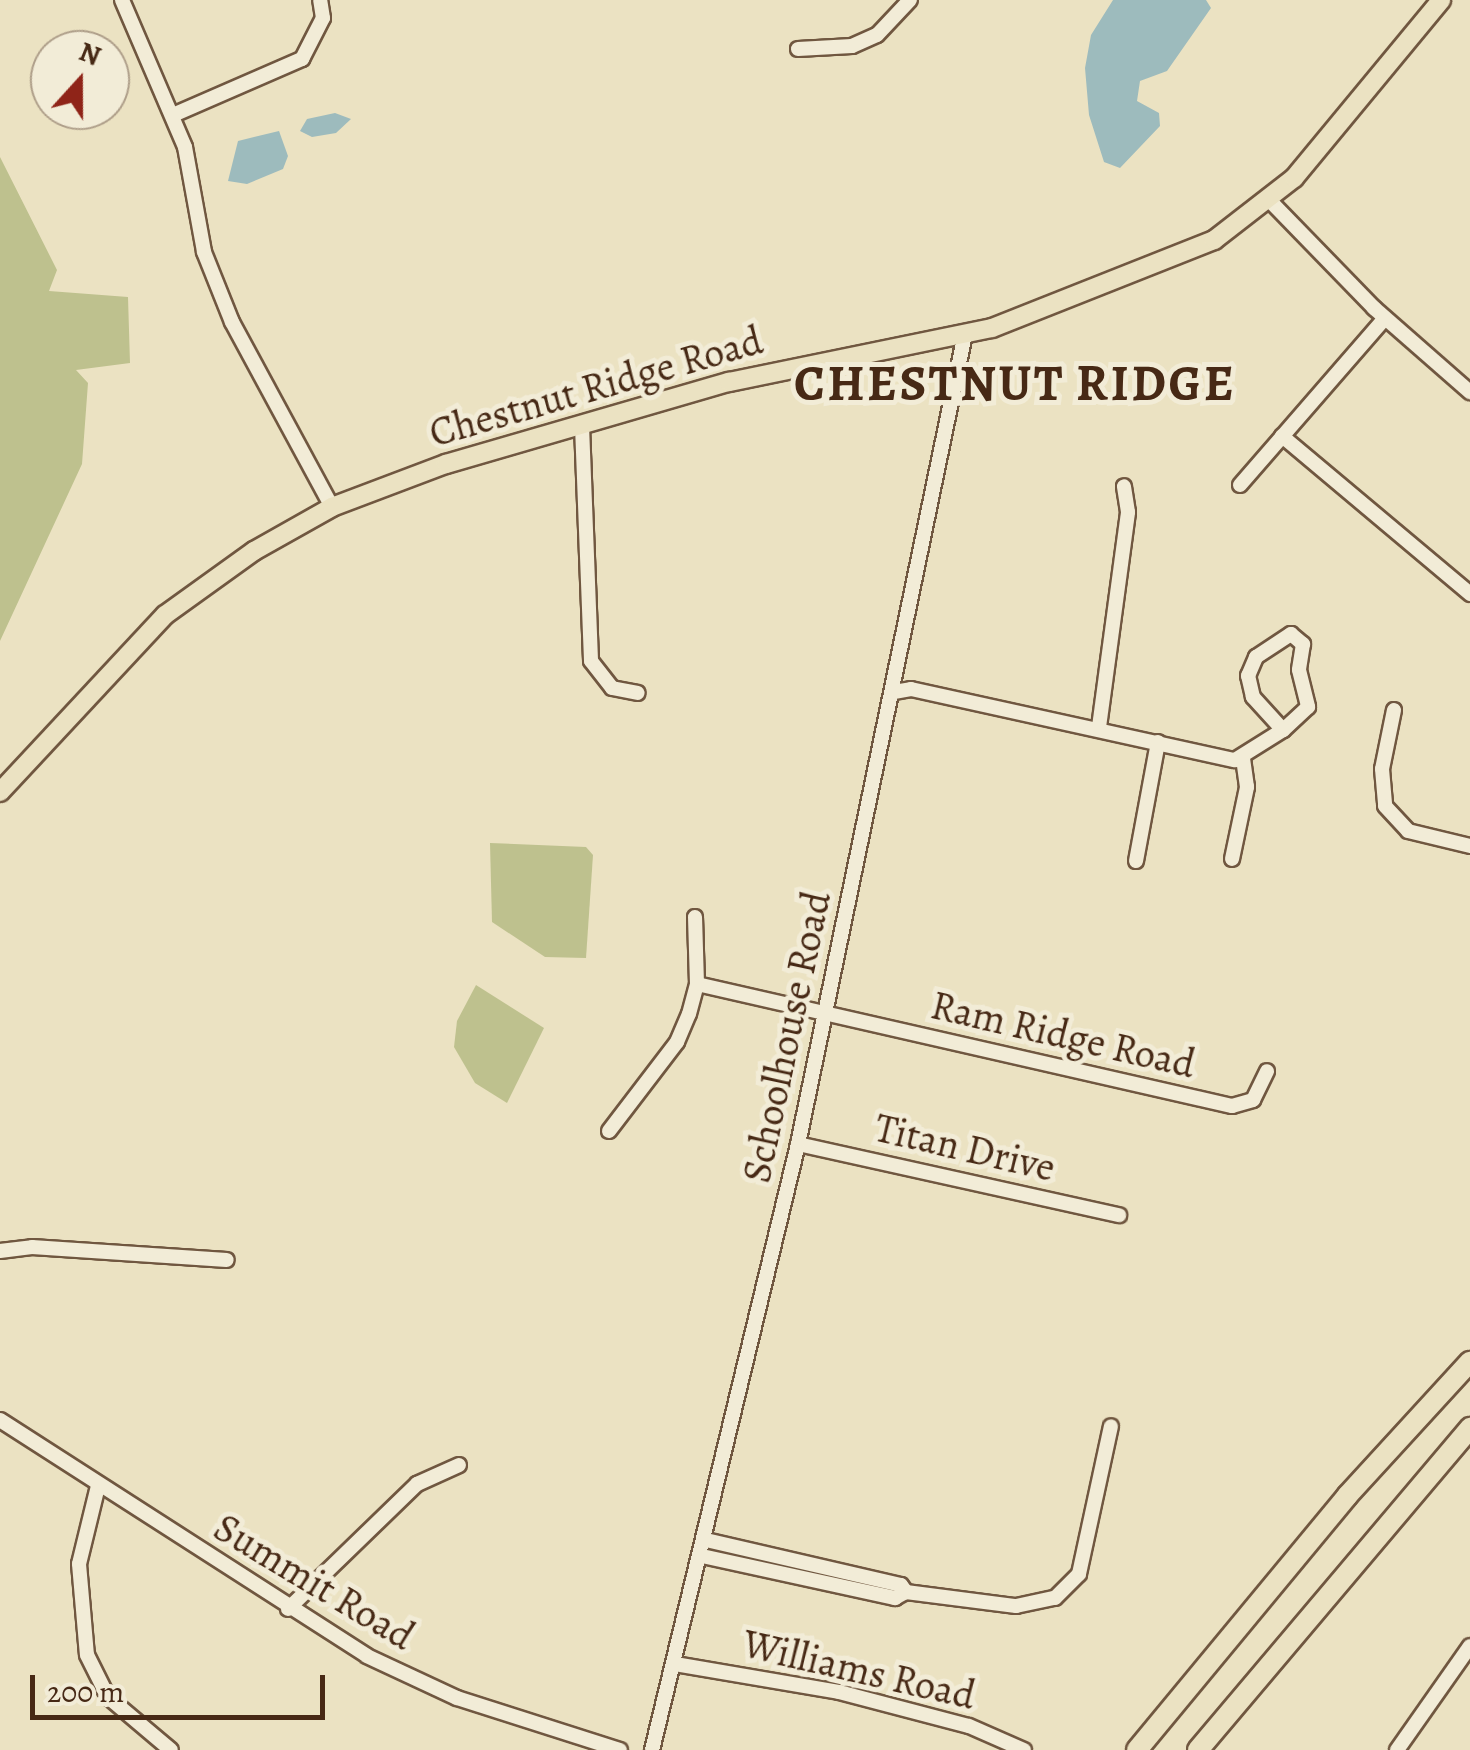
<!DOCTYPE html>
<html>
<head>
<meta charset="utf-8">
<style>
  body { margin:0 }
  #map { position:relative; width:1470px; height:1750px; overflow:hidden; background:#ebe2c2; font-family:Alegreya,serif }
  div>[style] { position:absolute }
  .green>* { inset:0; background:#bec18e }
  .water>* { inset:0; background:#9dbbbd }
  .roads { filter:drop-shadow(2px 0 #705740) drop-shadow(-2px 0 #705740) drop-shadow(0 2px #705740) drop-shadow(0 -2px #705740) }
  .minor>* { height:14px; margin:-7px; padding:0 7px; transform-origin:7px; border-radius:7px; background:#f2ecd7 }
  .major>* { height:18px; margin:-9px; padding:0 9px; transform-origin:9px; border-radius:9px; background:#ebe2c2 }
  .highway>* { height:20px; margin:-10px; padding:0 10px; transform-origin:10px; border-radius:10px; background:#ebe2c2 }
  span { translate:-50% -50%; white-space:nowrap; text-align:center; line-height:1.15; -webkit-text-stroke:10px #f2ecd7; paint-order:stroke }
  .street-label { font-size:40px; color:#472915 }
  .district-label { font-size:50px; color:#472915; font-weight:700; letter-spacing:2.5px }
  .north { position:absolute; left:30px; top:30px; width:100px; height:100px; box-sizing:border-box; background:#f2ecd7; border:2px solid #ae9e89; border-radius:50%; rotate:21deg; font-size:28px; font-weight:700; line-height:40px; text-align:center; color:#472915 }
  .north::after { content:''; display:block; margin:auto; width:35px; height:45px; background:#8f2418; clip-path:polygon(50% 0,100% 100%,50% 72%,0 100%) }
  .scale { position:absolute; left:30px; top:1675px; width:295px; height:45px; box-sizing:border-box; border:5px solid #472915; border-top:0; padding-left:12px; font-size:30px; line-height:35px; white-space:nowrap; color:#472915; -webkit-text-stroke:8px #f2ecd7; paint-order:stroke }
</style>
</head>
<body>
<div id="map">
  <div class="green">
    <i style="clip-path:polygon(0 157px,57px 270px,49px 291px,128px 297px,130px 363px,76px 370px,88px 383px,82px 464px,0 641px)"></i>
    <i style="clip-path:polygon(490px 843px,586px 847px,593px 855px,586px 958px,545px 957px,492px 922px)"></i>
    <i style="clip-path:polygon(476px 985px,544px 1028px,507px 1103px,475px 1083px,454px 1047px,457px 1021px)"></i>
  </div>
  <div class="water">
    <i style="clip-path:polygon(1113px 0,1206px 0,1211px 8px,1167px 71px,1140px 81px,1137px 101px,1159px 113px,1160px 126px,1120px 168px,1104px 162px,1089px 115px,1085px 68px,1091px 35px)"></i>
    <i style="clip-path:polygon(335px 113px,351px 119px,336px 133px,312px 137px,300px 131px,307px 119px)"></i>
    <i style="clip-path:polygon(279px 131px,288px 156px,283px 169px,247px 184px,228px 181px,238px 141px)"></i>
  </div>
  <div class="roads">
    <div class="minor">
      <i style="left:122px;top:0;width:160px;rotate:66.8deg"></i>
      <i style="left:185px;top:147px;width:107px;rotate:79.7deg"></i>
      <i style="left:204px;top:252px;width:75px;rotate:68.2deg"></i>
      <i style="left:232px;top:322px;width:210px;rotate:61.6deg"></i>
      <i style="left:798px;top:49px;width:54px;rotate:-3.2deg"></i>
      <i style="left:852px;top:46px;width:27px;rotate:-24deg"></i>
      <i style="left:877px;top:35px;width:48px;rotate:-46.7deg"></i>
      <i style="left:173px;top:115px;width:141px;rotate:-23.5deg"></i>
      <i style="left:302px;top:59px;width:46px;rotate:-62.9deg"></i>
      <i style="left:323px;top:18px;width:18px;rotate:-99deg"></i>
      <i style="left:1271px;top:202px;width:148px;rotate:45.8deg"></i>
      <i style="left:1374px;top:308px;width:128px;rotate:41.2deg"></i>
      <i style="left:582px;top:426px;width:235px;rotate:87.8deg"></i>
      <i style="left:591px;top:661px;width:34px;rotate:52deg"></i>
      <i style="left:612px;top:688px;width:26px;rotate:11deg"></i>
      <i style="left:1282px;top:436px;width:246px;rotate:40deg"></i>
      <i style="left:1240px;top:485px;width:221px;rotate:-49deg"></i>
      <i style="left:1291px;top:634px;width:16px;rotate:40deg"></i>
      <i style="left:1303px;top:644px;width:26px;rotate:99deg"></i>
      <i style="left:1299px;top:670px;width:38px;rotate:76deg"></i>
      <i style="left:1308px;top:707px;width:34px;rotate:137deg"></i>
      <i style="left:1283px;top:730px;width:45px;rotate:-132.3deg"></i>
      <i style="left:1253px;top:697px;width:22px;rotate:-103deg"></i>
      <i style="left:1248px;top:676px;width:21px;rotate:-67deg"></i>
      <i style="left:1256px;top:657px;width:42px;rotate:-33.3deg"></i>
      <i style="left:894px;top:692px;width:17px;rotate:-10deg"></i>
      <i style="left:911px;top:689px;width:332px;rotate:12.4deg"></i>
      <i style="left:1235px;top:760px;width:57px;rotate:-32deg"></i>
      <i style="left:1394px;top:710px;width:60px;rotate:101.5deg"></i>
      <i style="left:1382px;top:769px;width:37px;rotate:85deg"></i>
      <i style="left:1385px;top:806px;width:34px;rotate:47deg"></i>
      <i style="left:1408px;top:831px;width:64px;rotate:13.6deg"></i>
      <i style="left:1099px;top:727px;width:217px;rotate:-82.3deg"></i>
      <i style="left:1128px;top:512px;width:26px;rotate:-99deg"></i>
      <i style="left:1232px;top:859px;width:74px;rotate:-78.2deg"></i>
      <i style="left:1247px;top:787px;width:30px;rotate:-98deg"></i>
      <i style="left:1136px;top:861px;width:121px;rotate:-79.5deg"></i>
      <i style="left:697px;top:984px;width:549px;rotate:12.85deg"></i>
      <i style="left:1232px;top:1106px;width:22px;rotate:-16deg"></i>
      <i style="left:1253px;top:1100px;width:32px;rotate:-64deg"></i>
      <i style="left:609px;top:1131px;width:112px;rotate:-52.6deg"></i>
      <i style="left:677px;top:1042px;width:30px;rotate:-67deg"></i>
      <i style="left:689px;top:1014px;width:31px;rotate:-75deg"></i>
      <i style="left:697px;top:984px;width:67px;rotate:-91.7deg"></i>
      <i style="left:798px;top:1144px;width:329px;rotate:12.5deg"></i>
      <i style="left:0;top:1251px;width:32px;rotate:-7deg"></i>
      <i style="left:32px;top:1247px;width:195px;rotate:3.8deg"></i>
      <i style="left:0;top:1420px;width:436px;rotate:32.7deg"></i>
      <i style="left:367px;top:1656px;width:99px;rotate:25deg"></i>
      <i style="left:457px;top:1698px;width:171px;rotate:17.7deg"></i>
      <i style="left:98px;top:1486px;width:80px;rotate:103.7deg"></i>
      <i style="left:79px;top:1564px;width:91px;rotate:85deg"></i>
      <i style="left:87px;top:1655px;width:47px;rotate:63.4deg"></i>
      <i style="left:108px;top:1697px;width:82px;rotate:40.1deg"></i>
      <i style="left:706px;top:1540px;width:200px;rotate:13deg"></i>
      <i style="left:901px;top:1585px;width:9px;rotate:54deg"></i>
      <i style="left:702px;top:1556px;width:198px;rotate:12.3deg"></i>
      <i style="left:895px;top:1598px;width:13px;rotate:-29deg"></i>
      <i style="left:906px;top:1592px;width:111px;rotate:7.3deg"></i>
      <i style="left:1016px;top:1606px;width:40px;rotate:-12deg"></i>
      <i style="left:1055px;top:1598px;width:34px;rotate:-45deg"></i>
      <i style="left:1079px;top:1574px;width:151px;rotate:-77.8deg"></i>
      <i style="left:288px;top:1609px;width:180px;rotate:-44.1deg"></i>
      <i style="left:417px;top:1484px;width:46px;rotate:-24.3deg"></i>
      <i style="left:675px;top:1664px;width:166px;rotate:9.7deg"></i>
      <i style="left:839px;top:1692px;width:134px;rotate:14.7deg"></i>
      <i style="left:969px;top:1726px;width:60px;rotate:23.6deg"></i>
      <i style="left:652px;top:1750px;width:623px;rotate:-76.45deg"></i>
      <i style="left:798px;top:1144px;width:827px;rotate:-78.35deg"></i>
      <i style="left:1397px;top:1750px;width:127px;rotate:-54.9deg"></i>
    </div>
    <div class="major">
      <i style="left:0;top:792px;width:242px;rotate:-47deg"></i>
      <i style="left:165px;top:615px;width:110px;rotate:-35.7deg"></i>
      <i style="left:254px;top:551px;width:90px;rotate:-29.4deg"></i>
      <i style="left:332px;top:507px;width:122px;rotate:-20.7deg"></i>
      <i style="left:446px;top:464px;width:295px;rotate:-16.2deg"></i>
      <i style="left:729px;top:382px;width:268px;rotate:-11.6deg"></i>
      <i style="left:992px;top:328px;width:239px;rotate:-21.6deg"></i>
      <i style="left:1214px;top:240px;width:101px;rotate:-37.8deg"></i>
      <i style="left:1294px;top:178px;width:231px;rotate:-50.4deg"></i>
    </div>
    <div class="highway">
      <i style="left:1137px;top:1750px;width:330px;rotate:-50.4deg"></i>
      <i style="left:1347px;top:1496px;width:182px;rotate:-47.5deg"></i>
      <i style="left:1198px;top:1750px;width:422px;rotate:-49.8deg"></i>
    </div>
  </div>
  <div class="street-label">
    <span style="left:596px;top:387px;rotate:-16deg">Chestnut Ridge Road</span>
    <span style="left:1063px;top:1035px;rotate:13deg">Ram Ridge Road</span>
    <span style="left:787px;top:1037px;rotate:-78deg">Schoolhouse Road</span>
    <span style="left:965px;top:1148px;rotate:13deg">Titan Drive</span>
    <span style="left:314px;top:1582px;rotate:31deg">Summit Road</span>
    <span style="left:859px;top:1670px;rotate:13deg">Williams Road</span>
  </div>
  <div class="district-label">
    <span style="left:1015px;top:384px">CHESTNUT RIDGE</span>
  </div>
  <div class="north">N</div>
  <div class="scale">200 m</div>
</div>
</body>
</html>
